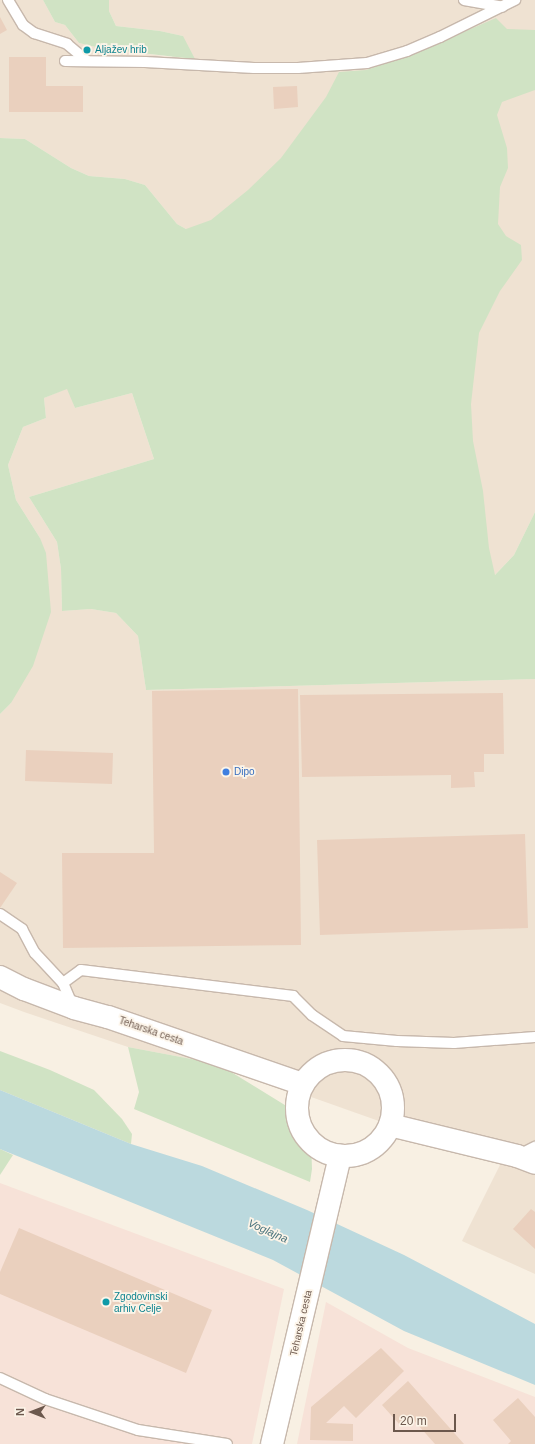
<!DOCTYPE html>
<html>
<head>
<meta charset="utf-8">
<style>
  body { margin:0 }
  #map { position:relative; width:535px; height:1444px; overflow:hidden; background:#f8f0e3; font-family:Arial,sans-serif }
  div>[style] { position:absolute }
  .residential>* { inset:0; background:#efe2d2 }
  .commercial>* { inset:0; background:#f7e2d8 }
  .green>* { inset:0; background:#d0e3c4 }
  .water>* { inset:0; background:#bbd9de }
  .building>* { inset:0; background:#ead0be }
  .roads { filter:drop-shadow(1px 0 #c7b8ac) drop-shadow(-1px 0 #c7b8ac) drop-shadow(0 1px #c7b8ac) drop-shadow(0 -1px #c7b8ac) }
  .lane>* { height:10px; margin:-5px; padding:0 5px; transform-origin:5px; border-radius:5px; background:#fff }
  .secondary>* { height:22px; margin:-11px; padding:0 11px; transform-origin:11px; border-radius:11px; background:#fff }
  .secondary>.ring { margin:-11px; padding:0; box-sizing:content-box; background:none; border:22px solid #fff; border-radius:50% }
  .dots>* { width:11px; height:11px; translate:-50% -50%; box-sizing:border-box; border:2px solid #fcf4e8; border-radius:50% }
  span { translate:-50% -50%; white-space:nowrap; text-align:center; line-height:1.15; -webkit-text-stroke:3.5px #fcf4e8; paint-order:stroke }
  .culture-label { font-size:10px; color:#0d838f }
  .left { translate:0 -50%; text-align:left }
  .shop-label { font-size:10px; color:#366cbe }
  .street-label { font-size:10px; color:#6c584d }
  .water-label { font-size:11px; color:#4a747d; font-style:italic }
  .north { position:absolute; left:12px; top:1392px; width:40px; height:40px; -webkit-text-stroke:3px #fcf4e8; paint-order:stroke; rotate:270deg; font-size:11px; font-weight:700; line-height:16px; text-align:center; color:#6c584d }
  .north::after { content:''; display:block; margin:auto; width:14px; height:18px; background:#6c584d; clip-path:polygon(50% 0,100% 100%,50% 72%,0 100%) }
  .scale { position:absolute; left:393px; top:1414px; width:63px; height:18px; box-sizing:border-box; border:2px solid #6c584d; border-top:0; padding-left:5px; font-size:12px; line-height:14px; white-space:nowrap; color:#6c584d; -webkit-text-stroke:3px #fcf4e8; paint-order:stroke }
</style>
</head>
<body>
<div id="map">
  <div class="residential">
    <i style="clip-path:polygon(0 0,43px 0,55px 22px,65px 25px,79px 43px,104px 49px,172px 57px,183px 36px,160px 31px,116px 26px,109px 11px,109px 0,535px 0,535px 512px,514px 555px,488px 582px,186px 229px,177px 224px,145px 185px,125px 179px,89px 176px,71px 168px,25px 139px,0 138px)"></i>
    <i style="clip-path:polygon(68px 388px,75px 408px,132px 393px,154px 459px,29px 497px,57px 542px,61px 569px,62px 611px,91px 609px,116px 613px,138px 636px,146px 690px,535px 679px,535px 1274px,462px 1241px,502px 1161px,424px 1137px,218px 1064px,128px 1047px,24px 1012px,0 1003px,0 714px,11px 703px,40px 538px,16px 500px,8px 465px,23px 427px,46px 418px,44px 398px)"></i>
  </div>
  <div class="commercial">
    <i style="clip-path:polygon(0 1183px,284px 1289px,252px 1444px,0 1444px)"></i>
    <i style="clip-path:polygon(326px 1302px,408px 1348px,535px 1397px,535px 1444px,297px 1444px)"></i>
  </div>
  <div class="green">
    <i style="clip-path:polygon(43px 0,109px 0,109px 11px,116px 26px,160px 31px,183px 36px,195px 59px,104px 49px,79px 43px,65px 25px,55px 22px)"></i>
    <i style="clip-path:polygon(496px 18px,507px 29px,535px 30px,535px 90px,502px 102px,497px 115px,507px 148px,508px 168px,500px 187px,498px 224px,506px 236px,521px 245px,522px 260px,500px 291px,479px 333px,471px 404px,473px 441px,483px 491px,489px 548px,495px 575px,514px 555px,535px 512px,535px 679px,146px 690px,138px 636px,116px 613px,91px 609px,62px 611px,61px 569px,57px 542px,29px 497px,154px 459px,132px 393px,75px 408px,67px 389px,44px 398px,46px 418px,23px 427px,8px 465px,16px 500px,40px 538px,46px 553px,51px 612px,33px 666px,11px 703px,0 714px,0 138px,25px 139px,71px 168px,89px 176px,125px 179px,145px 185px,177px 224px,186px 229px,211px 220px,248px 190px,281px 158px,326px 97px,339px 72px,366px 70px,408px 56px)"></i>
    <i style="clip-path:polygon(128px 1047px,218px 1064px,301px 1115px,311px 1141px,312px 1169px,310px 1182px,134px 1109px,139px 1092px)"></i>
    <i style="clip-path:polygon(0 1051px,50px 1070px,94px 1090px,122px 1119px,132px 1134px,131px 1144px,0 1090px)"></i>
    <i style="clip-path:polygon(0 1149px,13px 1155px,0 1175px)"></i>
  </div>
  <div class="water">
    <i style="clip-path:polygon(0 1090px,131px 1144px,202px 1166px,307px 1210px,404px 1255px,535px 1324px,535px 1385px,404px 1331px,273px 1260px,0 1149px)"></i>
  </div>
  <div class="building">
    <i style="clip-path:polygon(0 17px,7px 30px,0 34px)"></i>
    <i style="clip-path:polygon(9px 57px,46px 57px,46px 86px,83px 86px,83px 112px,9px 112px)"></i>
    <i style="clip-path:polygon(297px 86px,298px 107px,274px 109px,273px 87px)"></i>
    <i style="clip-path:polygon(298px 689px,301px 945px,63px 948px,62px 853px,154px 853px,152px 691px)"></i>
    <i style="clip-path:polygon(503px 693px,504px 754px,484px 754px,484px 772px,474px 772px,475px 787px,451px 788px,451px 775px,302px 777px,300px 695px)"></i>
    <i style="clip-path:polygon(26px 750px,113px 753px,112px 784px,25px 781px)"></i>
    <i style="clip-path:polygon(525px 834px,528px 928px,320px 935px,317px 840px)"></i>
    <i style="clip-path:polygon(0 872px,17px 883px,0 908px)"></i>
    <i style="clip-path:polygon(531px 1209px,535px 1212px,535px 1249px,513px 1229px)"></i>
    <i style="clip-path:polygon(19px 1228px,212px 1310px,186px 1373px,0 1294px,0 1272px)"></i>
    <i style="clip-path:polygon(381px 1348px,404px 1371px,356px 1418px,344px 1406px,326px 1423px,353px 1424px,353px 1441px,310px 1440px,311px 1407px)"></i>
    <i style="clip-path:polygon(408px 1381px,464px 1444px,435px 1444px,410px 1416px,400px 1425px,382px 1405px)"></i>
    <i style="clip-path:polygon(518px 1398px,535px 1417px,535px 1444px,508px 1444px,511px 1441px,493px 1420px)"></i>
  </div>
  <div class="roads">
    <div class="lane">
      <i style="left:8px;top:0;width:29px;rotate:59deg"></i>
      <i style="left:23px;top:25px;width:14px;rotate:36deg"></i>
      <i style="left:34px;top:33px;width:35px;rotate:18deg"></i>
      <i style="left:67px;top:44px;width:26px;rotate:40deg"></i>
      <i style="left:464px;top:0;width:39px;rotate:10deg"></i>
      <i style="left:65px;top:61px;width:80px;rotate:0.7deg"></i>
      <i style="left:145px;top:62px;width:109px;rotate:3.2deg"></i>
      <i style="left:254px;top:68px;width:44px"></i>
      <i style="left:298px;top:68px;width:69px;rotate:-4.1deg"></i>
      <i style="left:367px;top:63px;width:42px;rotate:-16.7deg"></i>
      <i style="left:407px;top:51px;width:36px;rotate:-23deg"></i>
      <i style="left:440px;top:37px;width:84px;rotate:-26.3deg"></i>
      <i style="left:0;top:914px;width:27px;rotate:34deg"></i>
      <i style="left:22px;top:929px;width:27px;rotate:62deg"></i>
      <i style="left:35px;top:953px;width:41px;rotate:47deg"></i>
      <i style="left:63px;top:983px;width:25px;rotate:67deg"></i>
      <i style="left:63px;top:983px;width:22px;rotate:-36deg"></i>
      <i style="left:81px;top:970px;width:214px;rotate:7deg"></i>
      <i style="left:293px;top:996px;width:27px;rotate:45deg"></i>
      <i style="left:312px;top:1015px;width:37px;rotate:34deg"></i>
      <i style="left:343px;top:1036px;width:54px;rotate:5.3deg"></i>
      <i style="left:397px;top:1041px;width:57px;rotate:2deg"></i>
      <i style="left:454px;top:1043px;width:81px;rotate:-4.2deg"></i>
      <i style="left:519px;top:1155px;width:18px;rotate:-27deg"></i>
      <i style="left:0;top:1378px;width:50px;rotate:25deg"></i>
      <i style="left:45px;top:1399px;width:98px;rotate:18.4deg"></i>
      <i style="left:138px;top:1430px;width:90px;rotate:8.9deg"></i>
    </div>
    <div class="secondary">
      <i style="left:0;top:977px;width:27px;rotate:27deg"></i>
      <i style="left:24px;top:989px;width:53px;rotate:20.8deg"></i>
      <i style="left:74px;top:1008px;width:35px;rotate:15deg"></i>
      <i style="left:108px;top:1017px;width:206px;rotate:19deg"></i>
      <i class="ring" style="left:297px;top:1060px;width:74px;height:74px"></i>
      <i style="left:390px;top:1125px;width:131px;rotate:13.7deg"></i>
      <i style="left:517px;top:1156px;width:19px;rotate:21deg"></i>
      <i style="left:272px;top:1444px;width:296px;rotate:-76.7deg"></i>
    </div>
  </div>
  <div class="dots">
    <i style="left:87px;top:50px;background:#0f9aa8"></i>
    <i style="left:226px;top:772px;background:#3f7fe0"></i>
    <i style="left:106px;top:1302px;background:#0f9aa8"></i>
  </div>
  <div class="culture-label">
    <span class="left" style="left:95px;top:50px">Aljažev hrib</span>
    <span class="left" style="left:114px;top:1302px">Zgodovinski<br>arhiv Celje</span>
  </div>
  <div class="shop-label">
    <span class="left" style="left:234px;top:772px">Dipo</span>
  </div>
  <div class="street-label">
    <span style="left:151px;top:1031px;rotate:19deg">Teharska cesta</span>
    <span style="left:301px;top:1323px;rotate:-77deg">Teharska cesta</span>
  </div>
  <div class="water-label">
    <span style="left:268px;top:1231px;rotate:24deg">Voglajna</span>
  </div>
  <div class="north">N</div>
  <div class="scale">20 m</div>
</div>
</body>
</html>
